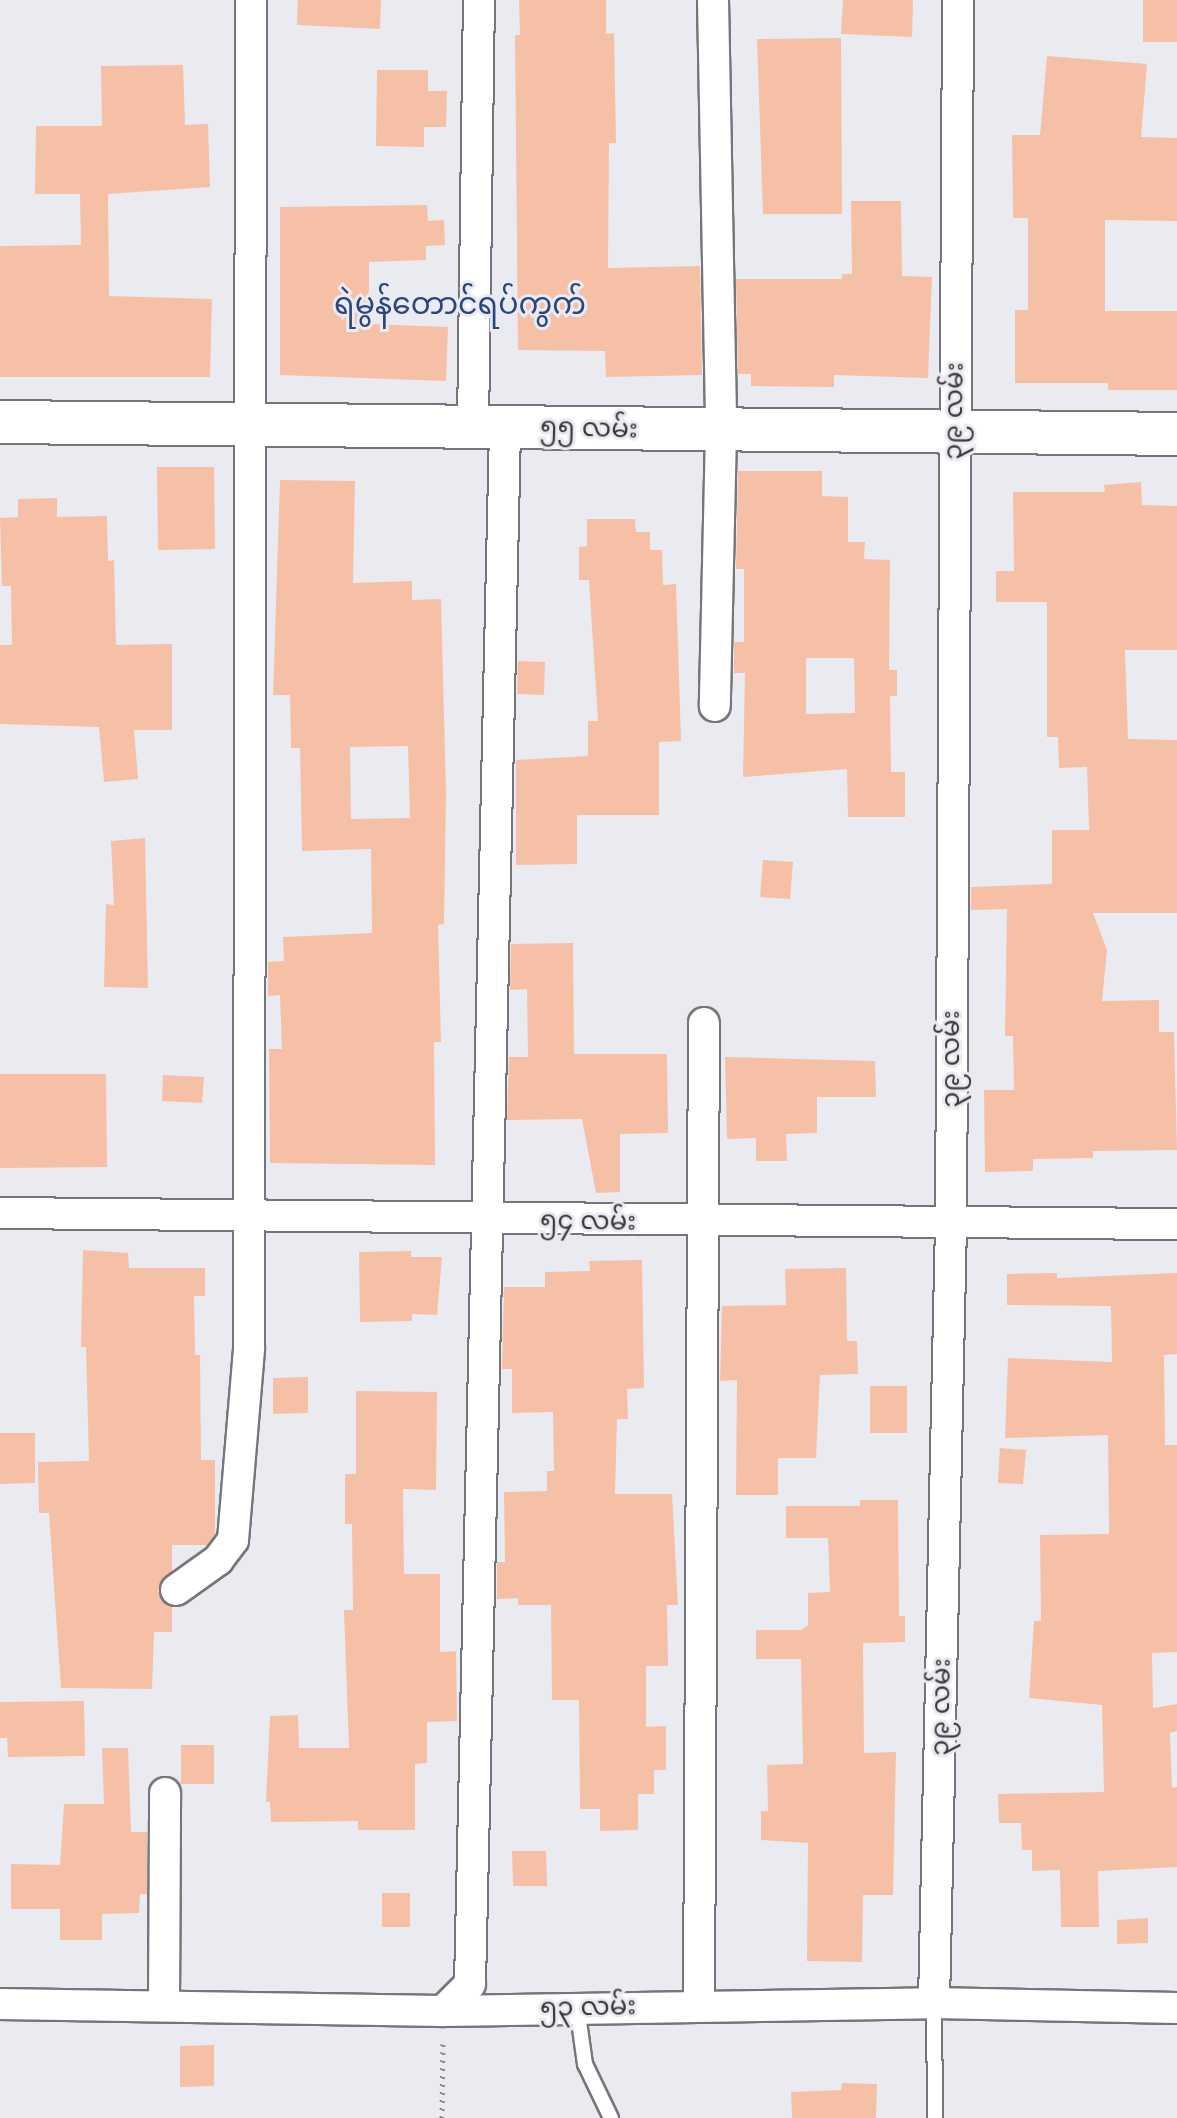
<!DOCTYPE html>
<html>
<head>
<meta charset="utf-8">
<style>
  body { margin:0 }
  #map { position:relative; width:1177px; height:2118px; overflow:hidden; background:#eaebf1; font-family:"Varela Round","Noto Sans Myanmar",sans-serif }
  div>[style] { position:absolute }
  .building>* { inset:0; background:#f6c0a6 }
  .path>* { height:5px; margin-top:-2.5px; transform-origin:0; background:repeating-linear-gradient(90deg,#8a8b8f 0 2px,transparent 0 8px) }
  .roads { filter:drop-shadow(2px 0 #75767b) drop-shadow(-2px 0 #75767b) drop-shadow(0 2px #75767b) drop-shadow(0 -2px #75767b) }
  .service>* { height:14px; margin:-7px; padding:0 7px; transform-origin:7px; border-radius:7px; background:#fff }
  .minor>* { height:30px; margin:-15px; padding:0 15px; transform-origin:15px; border-radius:15px; background:#fff }
  .secondary>* { height:42px; margin:-21px; padding:0 21px; transform-origin:21px; border-radius:21px; background:#fff }
  span { translate:-50% -50%; white-space:nowrap; text-align:center; line-height:1.15; -webkit-text-stroke:6px #eaebf1; paint-order:stroke }
  .street-label { font-size:26px; color:#37373a }
  .quarter-label { font-size:30px; color:#2b467e }
</style>
</head>
<body>
<div id="map">
  <div class="building">
    <i style="clip-path:polygon(298px 0,381px 0,380px 29px,297px 25px)"></i>
    <i style="clip-path:polygon(519px 0,606px 0,606px 34px,614px 33px,616px 143px,609px 143px,608px 268px,700px 266px,702px 375px,606px 377px,605px 351px,518px 350px,515px 35px,520px 35px)"></i>
    <i style="clip-path:polygon(843px 0,913px 0,912px 37px,841px 34px)"></i>
    <i style="clip-path:polygon(1143px 0,1177px 0,1177px 42px,1143px 42px)"></i>
    <i style="clip-path:polygon(841px 38px,842px 214px,763px 214px,757px 39px)"></i>
    <i style="clip-path:polygon(1047px 56px,1147px 64px,1141px 137px,1177px 138px,1177px 221px,1105px 220px,1105px 311px,1177px 311px,1177px 390px,1108px 390px,1108px 383px,1015px 383px,1015px 310px,1028px 310px,1028px 218px,1013px 218px,1012px 135px,1040px 135px)"></i>
    <i style="clip-path:polygon(183px 65px,185px 125px,208px 124px,210px 187px,108px 194px,109px 296px,212px 299px,210px 377px,0 377px,0 246px,81px 245px,80px 194px,35px 194px,36px 126px,102px 126px,101px 66px)"></i>
    <i style="clip-path:polygon(377px 70px,428px 70px,428px 91px,447px 91px,446px 127px,424px 127px,424px 147px,376px 146px)"></i>
    <i style="clip-path:polygon(851px 201px,901px 201px,902px 276px,932px 277px,928px 378px,834px 375px,834px 387px,751px 386px,751px 374px,738px 374px,736px 279px,842px 279px,842px 274px,852px 274px)"></i>
    <i style="clip-path:polygon(427px 205px,428px 221px,444px 220px,445px 245px,426px 246px,426px 260px,369px 262px,369px 324px,448px 327px,446px 381px,280px 375px,280px 207px)"></i>
    <i style="clip-path:polygon(157px 467px,214px 467px,215px 549px,158px 550px)"></i>
    <i style="clip-path:polygon(evenodd,738px 471px,822px 471px,822px 496px,848px 497px,848px 542px,865px 542px,864px 559px,890px 560px,889px 670px,897px 670px,897px 696px,890px 696px,891px 772px,905px 772px,905px 817px,848px 817px,847px 769px,743px 777px,745px 673px,734px 673px,734px 642px,744px 642px,744px 569px,736px 569px,738px 471px,806px 658px,854px 658px,855px 713px,806px 714px,806px 658px)"></i>
    <i style="clip-path:polygon(evenodd,280px 480px,355px 481px,353px 583px,412px 581px,412px 600px,441px 599px,446px 792px,444px 924px,438px 925px,441px 1042px,434px 1042px,435px 1165px,270px 1163px,269px 1049px,282px 1049px,280px 995px,268px 996px,268px 962px,284px 961px,283px 937px,372px 933px,371px 849px,302px 851px,300px 748px,291px 748px,290px 695px,273px 695px,280px 480px,408px 746px,410px 818px,351px 819px,350px 747px,408px 746px)"></i>
    <i style="clip-path:polygon(1141px 482px,1142px 505px,1177px 506px,1177px 650px,1125px 650px,1128px 739px,1177px 740px,1177px 913px,1093px 913px,1107px 950px,1102px 1001px,1159px 1000px,1159px 1032px,1174px 1032px,1177px 1150px,1093px 1151px,1093px 1158px,1033px 1159px,1033px 1171px,985px 1172px,984px 1090px,1014px 1090px,1013px 1036px,1005px 1036px,1007px 909px,971px 910px,971px 887px,1052px 884px,1052px 830px,1089px 830px,1087px 767px,1059px 768px,1058px 737px,1047px 737px,1047px 602px,996px 602px,996px 571px,1014px 571px,1013px 492px,1105px 492px,1104px 485px)"></i>
    <i style="clip-path:polygon(57px 498px,57px 517px,107px 516px,108px 561px,114px 560px,116px 645px,172px 644px,172px 730px,134px 730px,138px 779px,104px 782px,99px 727px,0 724px,0 645px,12px 645px,11px 586px,2px 586px,0 518px,18px 517px,18px 499px)"></i>
    <i style="clip-path:polygon(587px 519px,635px 519px,636px 532px,650px 532px,650px 550px,662px 550px,663px 585px,676px 584px,681px 741px,659px 742px,659px 815px,577px 815px,577px 864px,516px 865px,516px 760px,588px 756px,588px 721px,598px 721px,589px 580px,579px 580px,579px 547px,587px 546px)"></i>
    <i style="clip-path:polygon(518px 661px,545px 662px,544px 695px,517px 694px)"></i>
    <i style="clip-path:polygon(145px 838px,148px 988px,104px 987px,106px 904px,114px 905px,111px 841px)"></i>
    <i style="clip-path:polygon(763px 860px,793px 862px,790px 899px,760px 897px)"></i>
    <i style="clip-path:polygon(573px 943px,574px 1054px,667px 1054px,668px 1133px,620px 1134px,620px 1192px,596px 1193px,582px 1119px,507px 1120px,509px 1057px,528px 1057px,527px 989px,510px 990px,511px 944px)"></i>
    <i style="clip-path:polygon(725px 1057px,875px 1061px,876px 1097px,817px 1097px,817px 1133px,786px 1134px,787px 1161px,756px 1161px,756px 1138px,727px 1139px)"></i>
    <i style="clip-path:polygon(0 1074px,106px 1074px,107px 1167px,0 1168px)"></i>
    <i style="clip-path:polygon(163px 1075px,204px 1077px,202px 1103px,162px 1101px)"></i>
    <i style="clip-path:polygon(83px 1250px,128px 1253px,129px 1268px,205px 1268px,205px 1296px,194px 1296px,195px 1355px,200px 1355px,201px 1460px,215px 1460px,215px 1534px,207px 1545px,172px 1545px,172px 1571px,158px 1591px,172px 1607px,172px 1632px,154px 1632px,152px 1689px,61px 1688px,49px 1513px,39px 1513px,38px 1462px,89px 1461px,86px 1347px,81px 1347px)"></i>
    <i style="clip-path:polygon(411px 1251px,411px 1257px,442px 1257px,437px 1315px,412px 1314px,412px 1321px,360px 1322px,359px 1252px)"></i>
    <i style="clip-path:polygon(642px 1260px,644px 1388px,627px 1389px,628px 1419px,617px 1419px,615px 1494px,672px 1494px,678px 1605px,667px 1605px,668px 1666px,646px 1666px,646px 1727px,666px 1726px,666px 1770px,654px 1770px,654px 1794px,638px 1794px,638px 1830px,600px 1831px,600px 1809px,580px 1809px,579px 1700px,552px 1700px,551px 1605px,518px 1605px,518px 1598px,497px 1599px,497px 1562px,505px 1562px,504px 1492px,547px 1491px,547px 1471px,554px 1471px,553px 1412px,512px 1413px,512px 1369px,502px 1369px,504px 1287px,545px 1287px,545px 1272px,590px 1271px,589px 1261px)"></i>
    <i style="clip-path:polygon(846px 1268px,847px 1341px,857px 1341px,858px 1374px,820px 1375px,816px 1458px,778px 1458px,778px 1495px,736px 1495px,737px 1380px,720px 1381px,722px 1306px,786px 1305px,785px 1269px)"></i>
    <i style="clip-path:polygon(1057px 1273px,1057px 1278px,1177px 1273px,1177px 1354px,1164px 1355px,1165px 1445px,1177px 1445px,1177px 1652px,1152px 1653px,1153px 1708px,1177px 1704px,1177px 1731px,1170px 1733px,1172px 1788px,1177px 1787px,1177px 1867px,1098px 1871px,1099px 1927px,1061px 1927px,1060px 1870px,1032px 1871px,1032px 1850px,1022px 1850px,1021px 1823px,999px 1823px,998px 1794px,1104px 1792px,1102px 1705px,1029px 1698px,1034px 1621px,1041px 1621px,1040px 1535px,1109px 1534px,1108px 1435px,1005px 1438px,1008px 1358px,1112px 1362px,1111px 1306px,1007px 1305px,1007px 1274px)"></i>
    <i style="clip-path:polygon(308px 1377px,308px 1413px,273px 1414px,273px 1378px)"></i>
    <i style="clip-path:polygon(870px 1386px,907px 1386px,907px 1433px,870px 1433px)"></i>
    <i style="clip-path:polygon(356px 1391px,437px 1392px,436px 1490px,403px 1489px,404px 1574px,440px 1574px,440px 1652px,456px 1651px,457px 1721px,427px 1722px,427px 1763px,415px 1764px,415px 1830px,358px 1830px,358px 1821px,271px 1822px,270px 1802px,266px 1802px,270px 1716px,298px 1715px,299px 1748px,349px 1748px,344px 1610px,353px 1610px,352px 1524px,345px 1524px,345px 1474px,356px 1474px)"></i>
    <i style="clip-path:polygon(0 1433px,35px 1433px,35px 1483px,0 1484px)"></i>
    <i style="clip-path:polygon(1000px 1448px,1026px 1450px,1023px 1484px,998px 1483px)"></i>
    <i style="clip-path:polygon(860px 1500px,898px 1500px,899px 1616px,905px 1616px,905px 1642px,863px 1643px,864px 1753px,896px 1752px,893px 1895px,863px 1895px,862px 1962px,807px 1961px,808px 1843px,761px 1840px,761px 1811px,768px 1811px,767px 1765px,803px 1764px,801px 1659px,756px 1659px,756px 1630px,801px 1630px,808px 1625px,808px 1593px,830px 1592px,828px 1538px,786px 1538px,786px 1506px,860px 1506px)"></i>
    <i style="clip-path:polygon(84px 1701px,85px 1756px,8px 1757px,7px 1738px,0 1738px,0 1702px)"></i>
    <i style="clip-path:polygon(181px 1745px,214px 1745px,214px 1784px,181px 1784px)"></i>
    <i style="clip-path:polygon(102px 1748px,128px 1748px,131px 1832px,147px 1832px,147px 1894px,140px 1894px,139px 1913px,102px 1914px,102px 1940px,60px 1940px,60px 1909px,11px 1909px,11px 1864px,60px 1865px,64px 1804px,104px 1804px)"></i>
    <i style="clip-path:polygon(512px 1851px,546px 1851px,547px 1886px,513px 1886px)"></i>
    <i style="clip-path:polygon(382px 1893px,410px 1893px,410px 1927px,382px 1927px)"></i>
    <i style="clip-path:polygon(1148px 1918px,1148px 1943px,1117px 1944px,1117px 1920px)"></i>
    <i style="clip-path:polygon(214px 2045px,214px 2086px,180px 2087px,180px 2046px)"></i>
    <i style="clip-path:polygon(842px 2083px,877px 2084px,876px 2118px,792px 2118px,791px 2092px,841px 2090px)"></i>
  </div>
  <div class="path">
    <i style="left:442px;top:2118px;width:78px;rotate:-89.3deg"></i>
  </div>
  <div class="roads">
    <div class="service">
      <i style="left:934px;top:2003px;width:115px;rotate:89.5deg"></i>
      <i style="left:577px;top:2007px;width:58px;rotate:82deg"></i>
      <i style="left:585px;top:2064px;width:60px;rotate:64.3deg"></i>
    </div>
    <div class="minor">
      <i style="left:713px;top:0;width:432px;rotate:88.9deg"></i>
      <i style="left:721px;top:432px;width:274px;rotate:91.3deg"></i>
      <i style="left:473px;top:426px;width:426px;rotate:-89.2deg"></i>
      <i style="left:0;top:1213px;width:1177px;rotate:0.54deg"></i>
      <i style="left:176px;top:1590px;width:52px;rotate:-35.5deg"></i>
      <i style="left:218px;top:1560px;width:25px;rotate:-53deg"></i>
      <i style="left:233px;top:1540px;width:192px;rotate:-85.2deg"></i>
      <i style="left:249px;top:1349px;width:1349px;rotate:-89.92deg"></i>
      <i style="left:934px;top:2003px;width:781px;rotate:-88.75deg"></i>
      <i style="left:951px;top:1222px;width:1222px;rotate:-89.67deg"></i>
      <i style="left:0;top:2004px;width:443px;rotate:0.9deg"></i>
      <i style="left:443px;top:2011px;width:491px;rotate:-0.9deg"></i>
      <i style="left:934px;top:2003px;width:243px;rotate:1.2deg"></i>
      <i style="left:164px;top:2005px;width:212px;rotate:-89.7deg"></i>
      <i style="left:699px;top:2005px;width:982px;rotate:-89.71deg"></i>
      <i style="left:443px;top:2011px;width:38px;rotate:-45deg"></i>
      <i style="left:470px;top:1984px;width:1559px;rotate:-88.71deg"></i>
    </div>
    <div class="secondary">
      <i style="left:0;top:422px;width:1177px;rotate:0.58deg"></i>
    </div>
  </div>
  <div class="street-label">
    <span style="left:954px;top:411px;rotate:-89deg">၃၉ လမ်း</span>
    <span style="left:589px;top:428px;rotate:2deg">၅၅ လမ်း</span>
    <span style="left:951px;top:1059px;rotate:-90deg">၃၉ လမ်း</span>
    <span style="left:588px;top:1221px;rotate:1deg">၅၄ လမ်း</span>
    <span style="left:941px;top:1707px;rotate:-89deg">၃၉ လမ်း</span>
    <span style="left:588px;top:2007px;rotate:-1deg">၅၃ လမ်း</span>
  </div>
  <div class="quarter-label">
    <span style="left:460px;top:305px">ရဲမွန်တောင်ရပ်ကွက်</span>
  </div>
</div>
</body>
</html>
